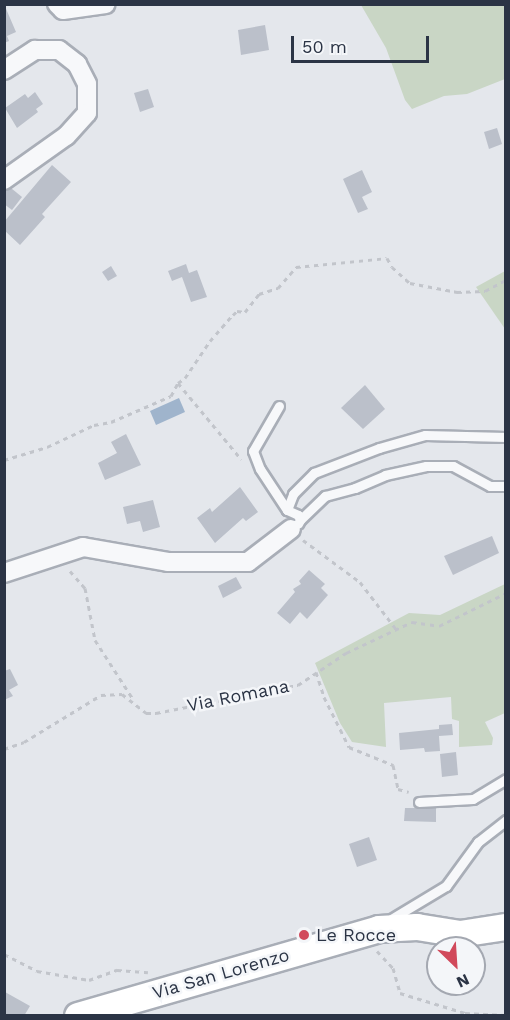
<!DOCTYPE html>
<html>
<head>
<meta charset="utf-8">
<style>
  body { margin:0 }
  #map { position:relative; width:510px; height:1020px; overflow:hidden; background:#e4e7ec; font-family:"Work Sans",sans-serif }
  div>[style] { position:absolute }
  .green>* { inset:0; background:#c9d6c5 }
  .water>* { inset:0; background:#9fb4cc }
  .building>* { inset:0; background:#bbc0ca }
  .path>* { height:3px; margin-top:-1.5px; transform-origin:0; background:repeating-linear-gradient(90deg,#c2c5cb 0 4.5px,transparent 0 9px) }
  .roads { filter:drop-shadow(2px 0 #a9aeb7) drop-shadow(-2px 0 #a9aeb7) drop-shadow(0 2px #a9aeb7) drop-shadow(0 -2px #a9aeb7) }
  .service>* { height:9px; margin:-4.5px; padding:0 4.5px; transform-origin:4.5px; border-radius:4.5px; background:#f7f8fa }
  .minor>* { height:18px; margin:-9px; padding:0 9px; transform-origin:9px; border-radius:9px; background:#f7f8fa }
  .secondary>* { height:26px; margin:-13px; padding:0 13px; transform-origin:13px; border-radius:13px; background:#fff }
  .dots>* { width:16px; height:16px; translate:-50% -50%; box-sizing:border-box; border:3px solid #f4f6f9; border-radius:50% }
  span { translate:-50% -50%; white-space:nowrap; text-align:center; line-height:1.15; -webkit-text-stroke:5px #f4f6f9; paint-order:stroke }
  .street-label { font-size:18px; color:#2b3445 }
  .poi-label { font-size:18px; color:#2b3445 }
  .left { translate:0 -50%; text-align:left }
  .frame { position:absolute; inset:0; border:6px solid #2b3445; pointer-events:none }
  .north { position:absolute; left:426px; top:936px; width:60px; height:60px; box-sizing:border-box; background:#f4f6f9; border:2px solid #a4a8b1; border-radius:50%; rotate:155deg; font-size:16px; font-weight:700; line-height:24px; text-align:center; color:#2b3445 }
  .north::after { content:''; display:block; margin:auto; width:21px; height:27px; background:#d1495b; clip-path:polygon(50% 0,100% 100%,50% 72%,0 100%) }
  .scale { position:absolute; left:291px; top:36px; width:138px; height:27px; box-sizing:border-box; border:3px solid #2b3445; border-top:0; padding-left:8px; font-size:18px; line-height:21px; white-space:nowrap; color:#2b3445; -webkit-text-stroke:4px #f4f6f9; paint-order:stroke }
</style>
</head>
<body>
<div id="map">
  <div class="green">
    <i style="clip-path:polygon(361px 5px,505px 5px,505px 79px,467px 94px,444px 96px,412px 109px,405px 100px,386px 48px)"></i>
    <i style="clip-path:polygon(505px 271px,505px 329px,476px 287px)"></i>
    <i style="clip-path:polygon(505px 584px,505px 713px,485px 722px,493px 738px,492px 745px,459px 747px,459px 721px,452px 719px,451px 697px,384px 703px,386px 747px,352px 742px,340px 723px,315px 663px,409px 613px,440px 615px)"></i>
  </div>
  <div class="water">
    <i style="clip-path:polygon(179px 398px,185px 412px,156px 425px,150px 411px)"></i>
  </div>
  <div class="building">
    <i style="clip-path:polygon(4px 4px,16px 32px,7px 36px,9px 41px,4px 43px)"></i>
    <i style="clip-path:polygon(265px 25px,269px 50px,241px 55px,238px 30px)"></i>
    <i style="clip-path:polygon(148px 89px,154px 107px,140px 112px,134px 93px)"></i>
    <i style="clip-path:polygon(35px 92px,43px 104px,36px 109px,38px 112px,17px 128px,5px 108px,25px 94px,28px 98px)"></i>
    <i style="clip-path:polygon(497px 128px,502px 144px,489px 149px,484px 132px)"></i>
    <i style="clip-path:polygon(52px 165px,71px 182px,42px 214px,45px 217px,20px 245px,4px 230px,4px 222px)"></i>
    <i style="clip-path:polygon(362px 170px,372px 192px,362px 197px,368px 209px,358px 213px,343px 179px)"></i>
    <i style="clip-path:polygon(6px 184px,22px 197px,12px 210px,4px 204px)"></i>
    <i style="clip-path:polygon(186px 264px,189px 273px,197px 270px,207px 297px,191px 302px,182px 277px,172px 281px,168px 271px)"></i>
    <i style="clip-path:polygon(111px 266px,117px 276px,108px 281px,102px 272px)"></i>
    <i style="clip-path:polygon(365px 385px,385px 409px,363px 429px,341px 408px)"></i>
    <i style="clip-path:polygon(126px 434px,141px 465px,105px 480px,98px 463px,117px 453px,111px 442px)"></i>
    <i style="clip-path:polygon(240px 487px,258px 512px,246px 521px,243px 518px,215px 543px,197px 518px,210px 508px,212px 512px)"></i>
    <i style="clip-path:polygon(153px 500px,160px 527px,143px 532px,140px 521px,127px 524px,123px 507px)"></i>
    <i style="clip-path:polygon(492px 536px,499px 553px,453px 575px,444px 556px)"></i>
    <i style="clip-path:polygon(309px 570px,325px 584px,321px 588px,328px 595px,307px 619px,300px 612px,290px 624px,277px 613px,295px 592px,293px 589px,301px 584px,299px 581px)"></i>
    <i style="clip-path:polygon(236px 577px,242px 588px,223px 598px,218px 586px)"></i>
    <i style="clip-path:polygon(10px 669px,18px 685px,9px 690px,13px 696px,4px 700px,4px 671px)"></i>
    <i style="clip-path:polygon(452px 724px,453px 735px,439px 736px,440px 751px,425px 752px,424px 748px,400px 750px,399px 733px,439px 729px,439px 725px)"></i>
    <i style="clip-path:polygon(456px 752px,458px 775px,442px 777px,440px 754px)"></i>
    <i style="clip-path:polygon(405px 808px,436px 808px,436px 822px,404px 821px)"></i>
    <i style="clip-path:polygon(369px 837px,377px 860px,357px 867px,349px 844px)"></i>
    <i style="clip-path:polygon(5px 992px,30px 1006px,24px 1016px,5px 1016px)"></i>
  </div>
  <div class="path">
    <i style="left:178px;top:383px;width:99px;rotate:50.3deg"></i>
    <i style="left:4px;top:460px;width:45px;rotate:-16.8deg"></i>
    <i style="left:47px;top:447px;width:52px;rotate:-25.1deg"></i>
    <i style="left:94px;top:425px;width:17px;rotate:-10deg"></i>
    <i style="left:111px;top:422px;width:65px;rotate:-23.4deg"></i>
    <i style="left:171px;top:396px;width:15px;rotate:-62deg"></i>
    <i style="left:178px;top:383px;width:9px;rotate:-36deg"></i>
    <i style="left:185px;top:378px;width:45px;rotate:-56deg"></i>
    <i style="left:210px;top:341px;width:35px;rotate:-49deg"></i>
    <i style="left:233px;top:315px;width:6px;rotate:-45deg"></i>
    <i style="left:237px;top:311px;width:8px;rotate:7deg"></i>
    <i style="left:245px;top:312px;width:23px;rotate:-52deg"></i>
    <i style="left:259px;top:294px;width:20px;rotate:-18deg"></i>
    <i style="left:278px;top:288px;width:28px;rotate:-49deg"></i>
    <i style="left:296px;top:267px;width:91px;rotate:-5.6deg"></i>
    <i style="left:387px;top:258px;width:10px;rotate:61deg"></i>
    <i style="left:392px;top:267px;width:24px;rotate:42deg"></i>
    <i style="left:410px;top:283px;width:48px;rotate:10.8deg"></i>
    <i style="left:457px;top:292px;width:28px;rotate:-2deg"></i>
    <i style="left:485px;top:291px;width:24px;rotate:-28deg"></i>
    <i style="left:303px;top:540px;width:71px;rotate:36.4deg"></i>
    <i style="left:360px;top:582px;width:59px;rotate:52.5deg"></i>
    <i style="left:70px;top:571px;width:23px;rotate:49deg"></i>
    <i style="left:85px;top:588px;width:53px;rotate:79.1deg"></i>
    <i style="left:95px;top:640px;width:70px;rotate:57.2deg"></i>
    <i style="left:316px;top:672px;width:26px;rotate:72deg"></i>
    <i style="left:324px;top:697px;width:56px;rotate:63.4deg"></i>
    <i style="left:349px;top:747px;width:48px;rotate:22.2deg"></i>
    <i style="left:393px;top:765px;width:25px;rotate:78deg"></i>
    <i style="left:398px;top:789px;width:11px;rotate:15deg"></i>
    <i style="left:4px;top:749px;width:21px;rotate:-19deg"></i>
    <i style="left:24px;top:742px;width:90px;rotate:-31.4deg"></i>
    <i style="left:101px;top:695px;width:21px;rotate:-3deg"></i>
    <i style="left:122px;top:694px;width:31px;rotate:38deg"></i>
    <i style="left:146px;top:713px;width:10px"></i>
    <i style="left:156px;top:713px;width:145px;rotate:-11.2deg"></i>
    <i style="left:298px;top:685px;width:58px;rotate:-33.7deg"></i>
    <i style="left:346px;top:653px;width:73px;rotate:-25.2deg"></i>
    <i style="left:412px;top:622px;width:27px;rotate:8deg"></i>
    <i style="left:439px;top:626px;width:75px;rotate:-26.2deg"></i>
    <i style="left:377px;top:951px;width:23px;rotate:47deg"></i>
    <i style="left:393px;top:968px;width:26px;rotate:74deg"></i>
    <i style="left:400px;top:993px;width:68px;rotate:17.1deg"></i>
    <i style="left:465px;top:1013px;width:41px;rotate:2.8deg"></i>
    <i style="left:4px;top:954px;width:37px;rotate:27deg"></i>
    <i style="left:37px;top:971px;width:53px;rotate:9.8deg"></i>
    <i style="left:89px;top:980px;width:30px;rotate:-20deg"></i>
    <i style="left:117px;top:970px;width:31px;rotate:4deg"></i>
  </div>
  <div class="roads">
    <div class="service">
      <i style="left:279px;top:406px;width:52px;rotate:120deg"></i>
      <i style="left:253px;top:451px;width:19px;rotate:69deg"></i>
      <i style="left:260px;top:469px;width:49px;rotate:56.6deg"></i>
      <i style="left:287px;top:510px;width:12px;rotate:24deg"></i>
      <i style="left:298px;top:515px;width:5px;rotate:68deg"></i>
      <i style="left:300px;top:520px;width:4px;rotate:117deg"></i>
      <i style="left:287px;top:510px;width:17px;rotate:-69deg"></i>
      <i style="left:293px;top:494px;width:30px;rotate:-45deg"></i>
      <i style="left:314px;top:473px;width:70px;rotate:-21deg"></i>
      <i style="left:379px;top:448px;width:48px;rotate:-15.8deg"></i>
      <i style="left:425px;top:435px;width:81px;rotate:1.4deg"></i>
      <i style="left:300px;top:520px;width:35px;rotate:-44deg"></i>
      <i style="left:325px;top:496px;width:31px;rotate:-15deg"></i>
      <i style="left:355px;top:488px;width:33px;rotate:-23deg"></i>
      <i style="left:385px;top:475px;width:42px;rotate:-12.4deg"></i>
      <i style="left:426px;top:466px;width:27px"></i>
      <i style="left:453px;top:466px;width:42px;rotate:28.4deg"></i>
      <i style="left:490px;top:486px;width:16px"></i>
      <i style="left:419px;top:802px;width:54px;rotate:-3.2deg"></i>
      <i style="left:473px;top:799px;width:39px;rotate:-31deg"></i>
      <i style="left:386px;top:922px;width:70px;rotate:-31deg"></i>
      <i style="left:446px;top:886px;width:54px;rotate:-54deg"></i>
      <i style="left:478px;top:842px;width:36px;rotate:-38deg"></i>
    </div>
    <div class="minor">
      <i style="left:57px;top:4px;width:8px;rotate:45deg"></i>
      <i style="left:63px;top:10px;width:43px;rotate:-7.9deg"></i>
      <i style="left:4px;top:70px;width:37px;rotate:-33deg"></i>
      <i style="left:35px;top:50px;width:24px"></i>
      <i style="left:59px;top:50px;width:23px;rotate:38deg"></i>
      <i style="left:77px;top:64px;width:22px;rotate:63deg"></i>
      <i style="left:87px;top:84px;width:29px;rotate:90deg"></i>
      <i style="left:87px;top:113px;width:31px;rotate:132deg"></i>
      <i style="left:66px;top:136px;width:76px;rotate:144.6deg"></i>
      <i style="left:4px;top:573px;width:83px;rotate:-18.2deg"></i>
      <i style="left:83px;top:547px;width:86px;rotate:10deg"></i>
      <i style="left:168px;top:562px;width:80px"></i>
      <i style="left:248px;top:562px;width:54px;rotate:-37.5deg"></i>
    </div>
    <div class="secondary">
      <i style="left:78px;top:1016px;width:313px;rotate:-16.1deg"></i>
      <i style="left:379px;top:929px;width:38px;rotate:-3deg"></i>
      <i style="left:417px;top:927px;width:44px;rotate:9.2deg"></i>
      <i style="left:460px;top:934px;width:47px;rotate:-8.7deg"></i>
    </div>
  </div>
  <div class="dots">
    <i style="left:304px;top:935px;background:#d1495b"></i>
  </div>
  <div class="street-label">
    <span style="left:238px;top:696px;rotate:-11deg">Via Romana</span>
    <span style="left:221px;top:974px;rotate:-16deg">Via San Lorenzo</span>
  </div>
  <div class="poi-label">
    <span class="left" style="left:316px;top:935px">Le Rocce</span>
  </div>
  <div class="frame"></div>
  <div class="north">N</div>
  <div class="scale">50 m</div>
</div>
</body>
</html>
